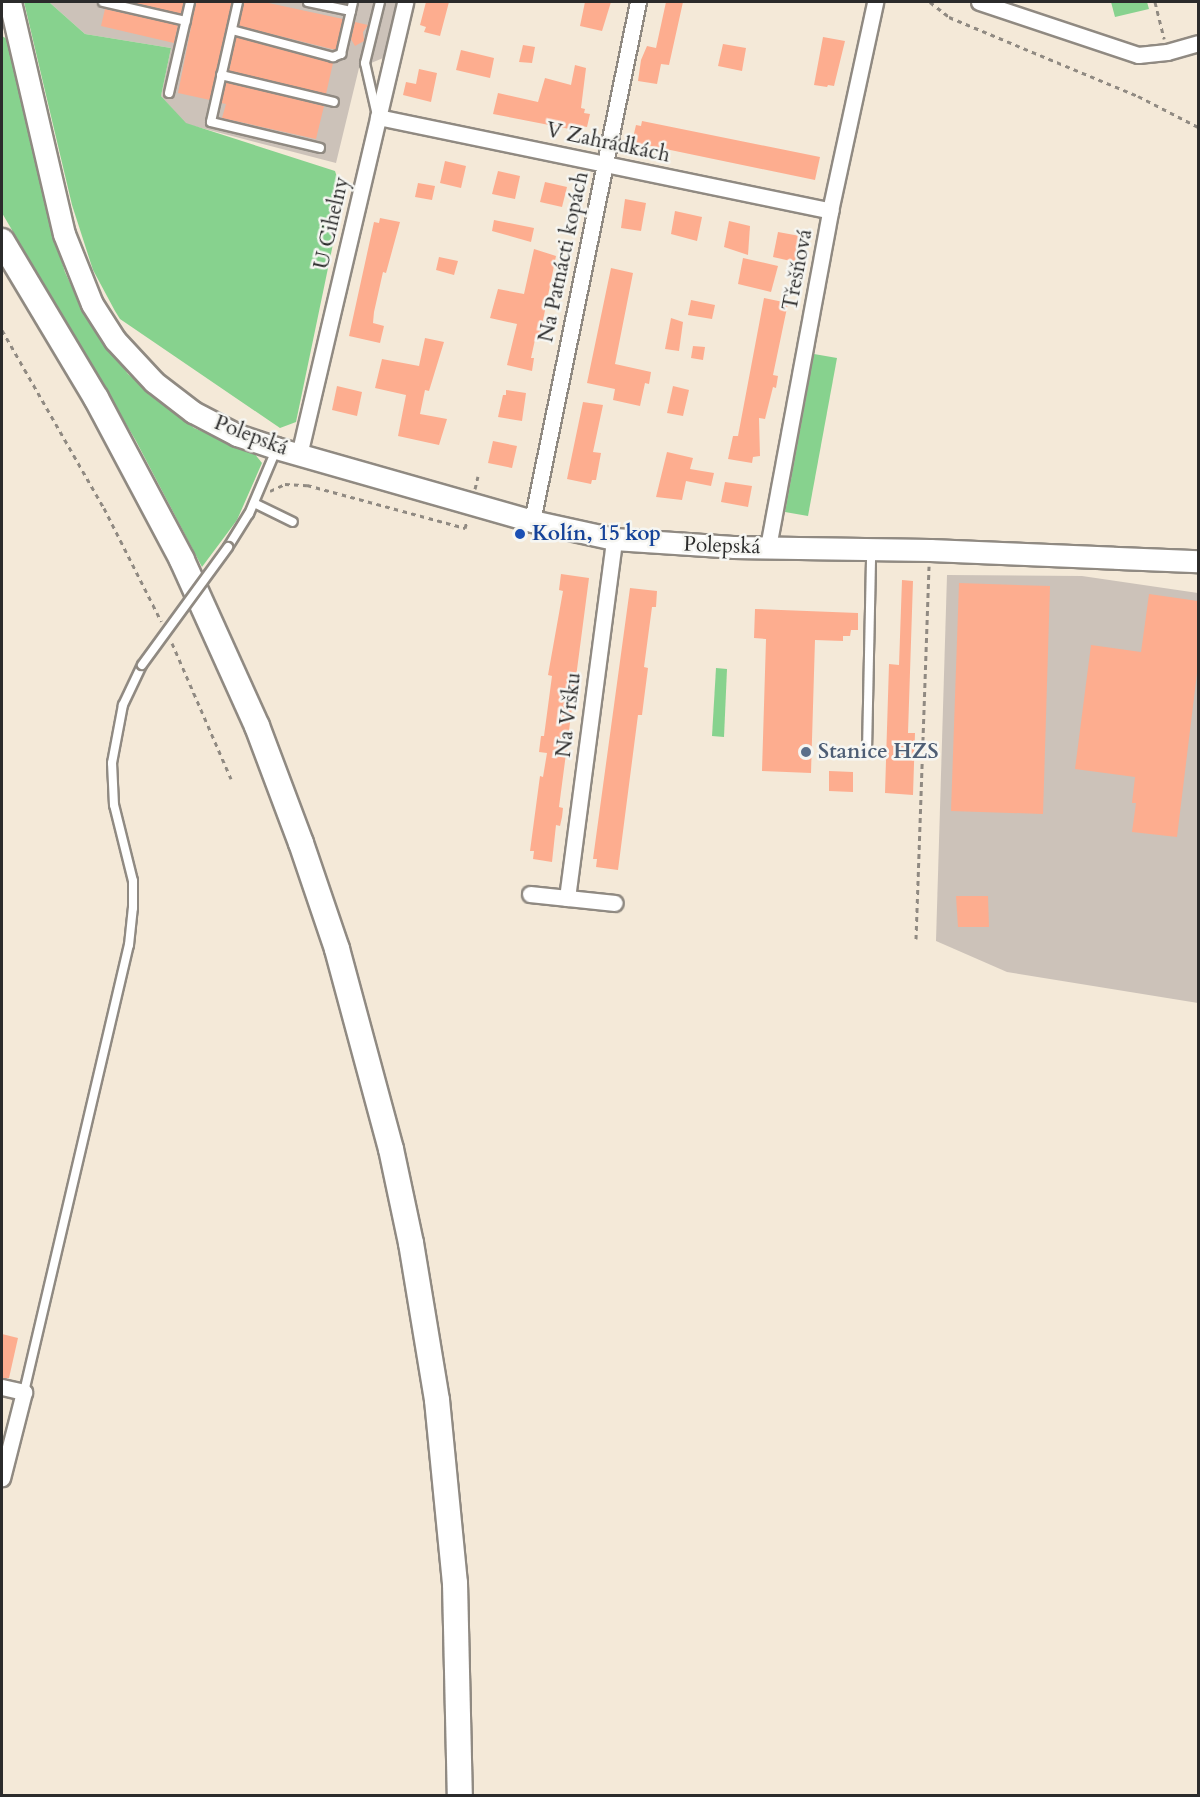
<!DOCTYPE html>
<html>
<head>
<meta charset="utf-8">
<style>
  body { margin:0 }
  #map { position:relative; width:1200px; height:1797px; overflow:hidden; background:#f4e9d8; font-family:Cardo,serif }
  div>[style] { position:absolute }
  .industrial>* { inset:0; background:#ccc2b9 }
  .green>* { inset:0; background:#87d28e }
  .building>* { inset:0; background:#fdad8f }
  .path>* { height:3px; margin-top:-1.5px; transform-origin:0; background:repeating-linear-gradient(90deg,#908a82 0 4.5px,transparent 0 9px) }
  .roads { filter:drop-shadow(2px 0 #908a82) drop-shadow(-2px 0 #908a82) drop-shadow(0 2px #908a82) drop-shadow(0 -2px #908a82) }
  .service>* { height:8px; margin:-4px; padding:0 4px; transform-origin:4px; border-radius:4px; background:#fff }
  .minor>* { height:15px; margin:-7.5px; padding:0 7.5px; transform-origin:7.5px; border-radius:7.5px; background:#fff }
  .secondary>* { height:21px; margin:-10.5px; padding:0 10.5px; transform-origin:10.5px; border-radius:10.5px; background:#fff }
  .primary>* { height:24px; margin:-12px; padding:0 12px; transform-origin:12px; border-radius:12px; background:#fff }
  .bridges { filter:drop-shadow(2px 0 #908a82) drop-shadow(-2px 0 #908a82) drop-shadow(0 2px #908a82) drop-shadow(0 -2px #908a82) }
  .service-bridge>* { height:8px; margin:-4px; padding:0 4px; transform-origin:4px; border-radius:4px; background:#fff }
  .dots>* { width:16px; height:16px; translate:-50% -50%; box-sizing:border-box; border:3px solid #f6f6f2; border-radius:50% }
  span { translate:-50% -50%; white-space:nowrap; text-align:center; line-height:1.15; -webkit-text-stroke:5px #f6f6f2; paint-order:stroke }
  .street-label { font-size:21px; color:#2b2b2b }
  .transit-label { font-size:21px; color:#164399; font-weight:700 }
  .left { translate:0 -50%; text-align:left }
  .service-label { font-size:21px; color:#4e5e75; font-weight:700 }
  .frame { position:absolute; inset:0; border:3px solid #2b2b2b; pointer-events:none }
</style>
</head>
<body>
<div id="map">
  <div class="industrial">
    <i style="clip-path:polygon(49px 2px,400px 2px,388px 56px,359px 68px,336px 163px,186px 124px,161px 96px,171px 48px,85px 34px)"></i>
    <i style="clip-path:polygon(947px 575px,1082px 576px,1198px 593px,1198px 1003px,1007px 972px,936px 941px)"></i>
  </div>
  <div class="green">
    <i style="clip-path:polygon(24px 2px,49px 2px,85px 34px,171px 48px,161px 96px,186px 123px,335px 171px,343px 196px,296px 422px,280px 428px,120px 319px,115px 311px,93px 270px,72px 205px)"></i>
    <i style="clip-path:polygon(1111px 2px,1147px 2px,1149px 9px,1115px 17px)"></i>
    <i style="clip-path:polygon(2px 36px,7px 39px,51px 226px,65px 272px,82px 309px,128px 374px,194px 428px,254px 453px,262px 463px,237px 520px,202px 567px,136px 441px,2px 213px)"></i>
    <i style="clip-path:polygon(814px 354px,837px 358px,808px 516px,785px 512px)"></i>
    <i style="clip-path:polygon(716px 668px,727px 669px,724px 737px,712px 736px)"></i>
  </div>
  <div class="building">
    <i style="clip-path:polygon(128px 2px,184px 2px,181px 14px)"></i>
    <i style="clip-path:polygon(196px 2px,232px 2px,210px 100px,178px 93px)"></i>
    <i style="clip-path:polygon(244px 2px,264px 2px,343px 19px,336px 50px,239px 26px)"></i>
    <i style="clip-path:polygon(426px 2px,449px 2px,440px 36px,424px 32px,426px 27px,420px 25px)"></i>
    <i style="clip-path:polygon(585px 2px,611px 2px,602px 31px,580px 26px)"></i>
    <i style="clip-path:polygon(666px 2px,683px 2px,669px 65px,661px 64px,657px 84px,638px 81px,641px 60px,647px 46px,656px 48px)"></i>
    <i style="clip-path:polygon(105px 9px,178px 25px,174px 43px,101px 26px)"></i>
    <i style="clip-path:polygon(355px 22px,368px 25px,363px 32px,364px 41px,355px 46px,351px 39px)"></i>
    <i style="clip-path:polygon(236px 37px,333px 63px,326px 94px,229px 71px)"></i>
    <i style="clip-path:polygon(823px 37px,845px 41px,834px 86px,828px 85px,827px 87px,814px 85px)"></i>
    <i style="clip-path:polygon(723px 44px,746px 48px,742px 71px,718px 66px)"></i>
    <i style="clip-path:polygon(523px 45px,535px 47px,532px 63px,519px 62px)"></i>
    <i style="clip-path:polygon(461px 50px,494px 58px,490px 78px,456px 70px)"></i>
    <i style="clip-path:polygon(575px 65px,586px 68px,581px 108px,585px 109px,584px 113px,590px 114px,587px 127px,581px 126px,580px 131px,493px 114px,498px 93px,538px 102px,545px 78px,571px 85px)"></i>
    <i style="clip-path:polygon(419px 69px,437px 73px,431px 102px,403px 95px,406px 82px,416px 84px)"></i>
    <i style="clip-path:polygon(226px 82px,324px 106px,316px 139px,222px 118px,226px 104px,221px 103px)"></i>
    <i style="clip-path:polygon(642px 121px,820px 157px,815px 180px,632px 142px,636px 125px,641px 126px)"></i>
    <i style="clip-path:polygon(445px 161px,466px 166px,461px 188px,440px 183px)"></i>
    <i style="clip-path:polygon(498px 171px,520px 176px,515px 199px,492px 194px)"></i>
    <i style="clip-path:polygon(545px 182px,567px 187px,562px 207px,540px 202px)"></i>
    <i style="clip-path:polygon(418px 183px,435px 186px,432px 200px,415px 197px)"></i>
    <i style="clip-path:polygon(625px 199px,646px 203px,641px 231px,621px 228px)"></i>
    <i style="clip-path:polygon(675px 211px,702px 217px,697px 241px,671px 234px)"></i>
    <i style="clip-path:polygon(380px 218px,400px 222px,386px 273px,383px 272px,374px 312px,373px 323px,384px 326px,380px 343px,349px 336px,374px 222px,379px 223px)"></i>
    <i style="clip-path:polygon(494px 220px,534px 228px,531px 242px,492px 231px)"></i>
    <i style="clip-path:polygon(729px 221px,750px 226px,748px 255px,724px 247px)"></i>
    <i style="clip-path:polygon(778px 232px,800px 236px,795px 262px,773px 257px)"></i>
    <i style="clip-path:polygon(534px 249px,556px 256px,540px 335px,536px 335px,531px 358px,534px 358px,532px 371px,507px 365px,517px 324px,490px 318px,498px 289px,524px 294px)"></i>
    <i style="clip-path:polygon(439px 257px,458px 261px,454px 275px,436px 270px)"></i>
    <i style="clip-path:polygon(743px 258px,778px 266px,771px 292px,738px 284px)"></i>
    <i style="clip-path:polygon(611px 268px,633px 273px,615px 364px,651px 372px,649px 384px,645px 383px,640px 406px,613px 400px,615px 389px,587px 383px)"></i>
    <i style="clip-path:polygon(764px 298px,788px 303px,773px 375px,778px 376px,776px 388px,773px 387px,765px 419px,759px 418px,760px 456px,753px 457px,752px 463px,728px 459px,733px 436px,738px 436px)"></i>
    <i style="clip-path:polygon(691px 300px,715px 305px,712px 319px,688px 315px)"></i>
    <i style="clip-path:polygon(671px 318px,683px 322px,679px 351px,665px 349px)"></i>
    <i style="clip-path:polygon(425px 338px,444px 342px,429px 391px,425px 390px,420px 414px,447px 419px,439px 445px,398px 436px,406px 395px,375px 388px,382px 359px,419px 366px)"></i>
    <i style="clip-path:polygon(693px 346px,705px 347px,703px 360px,691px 358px)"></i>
    <i style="clip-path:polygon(337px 386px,362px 392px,357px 416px,332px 410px)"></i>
    <i style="clip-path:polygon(673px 386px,689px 390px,683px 416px,667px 413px)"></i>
    <i style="clip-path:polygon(506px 390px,526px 393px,522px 421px,498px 417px,503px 395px,506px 395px)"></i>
    <i style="clip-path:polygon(583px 402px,603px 405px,593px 452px,601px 453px,596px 480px,592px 480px,591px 484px,567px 479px)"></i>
    <i style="clip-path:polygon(493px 441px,517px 446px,512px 468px,488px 463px)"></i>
    <i style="clip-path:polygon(667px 452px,693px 458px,690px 469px,714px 473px,711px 486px,686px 481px,682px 500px,656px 497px)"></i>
    <i style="clip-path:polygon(725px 482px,752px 486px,748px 507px,721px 502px)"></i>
    <i style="clip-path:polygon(561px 574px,589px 578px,559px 807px,563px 808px,562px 817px,560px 826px,556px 825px,552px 862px,533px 859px,534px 851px,530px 851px,540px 776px,543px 777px,547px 753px,539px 752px,541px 736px,544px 736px,552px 676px,548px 675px,563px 591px,559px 590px)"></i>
    <i style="clip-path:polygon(902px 580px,913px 581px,908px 733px,915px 733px,913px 795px,885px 793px,889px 664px,899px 665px)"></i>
    <i style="clip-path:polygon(959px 583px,1050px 586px,1043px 814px,951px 811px)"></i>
    <i style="clip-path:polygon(630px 588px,657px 591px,656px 607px,652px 607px,644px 667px,648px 668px,644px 699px,642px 715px,638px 715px,618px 870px,596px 867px,597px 859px,593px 859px)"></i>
    <i style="clip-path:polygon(1149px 594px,1198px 601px,1198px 665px,1177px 837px,1132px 832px,1136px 803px,1132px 803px,1135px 777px,1075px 769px,1091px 645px,1141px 652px)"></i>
    <i style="clip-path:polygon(755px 609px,858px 613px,858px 630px,851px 630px,850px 636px,843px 636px,843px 641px,815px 640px,811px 773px,762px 771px,766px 639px,754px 638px)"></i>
    <i style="clip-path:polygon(829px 771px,853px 772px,853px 792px,829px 791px)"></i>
    <i style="clip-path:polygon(956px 896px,988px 896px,989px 927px,958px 927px)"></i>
    <i style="clip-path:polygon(2px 1334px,18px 1338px,9px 1378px,2px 1378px)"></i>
  </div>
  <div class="path">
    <i style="left:930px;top:2px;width:24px;rotate:38deg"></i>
    <i style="left:949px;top:17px;width:205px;rotate:22.7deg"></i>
    <i style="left:1138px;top:96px;width:68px;rotate:27.3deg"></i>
    <i style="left:1155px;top:2px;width:38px;rotate:76deg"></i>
    <i style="left:2px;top:330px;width:205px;rotate:60.2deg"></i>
    <i style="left:104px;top:508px;width:127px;rotate:63.2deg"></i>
    <i style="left:475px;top:489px;width:13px;rotate:-77deg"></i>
    <i style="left:270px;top:491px;width:17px;rotate:-25deg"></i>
    <i style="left:285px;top:484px;width:22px;rotate:3deg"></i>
    <i style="left:307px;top:485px;width:164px;rotate:15.2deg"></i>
    <i style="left:465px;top:528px;width:7px;rotate:-74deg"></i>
    <i style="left:172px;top:643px;width:148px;rotate:66.5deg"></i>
    <i style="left:916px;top:939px;width:373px;rotate:-88deg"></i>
  </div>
  <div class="roads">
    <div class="service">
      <i style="left:103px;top:2px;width:85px;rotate:12.9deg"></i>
      <i style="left:238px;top:2px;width:123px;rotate:102.7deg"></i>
      <i style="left:211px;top:122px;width:112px;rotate:13.4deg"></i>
      <i style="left:308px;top:2px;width:44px;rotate:11.8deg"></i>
      <i style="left:232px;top:30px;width:105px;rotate:15deg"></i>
      <i style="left:333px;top:57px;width:9px;rotate:-21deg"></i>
      <i style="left:341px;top:54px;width:53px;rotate:-77deg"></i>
      <i style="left:221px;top:75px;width:116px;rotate:13.4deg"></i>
      <i style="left:169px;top:93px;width:93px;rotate:-77deg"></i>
      <i style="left:376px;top:111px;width:49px;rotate:-102.9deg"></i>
      <i style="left:365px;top:63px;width:63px;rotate:-76.2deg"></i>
      <i style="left:254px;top:503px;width:43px;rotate:26deg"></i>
      <i style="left:228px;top:547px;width:39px;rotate:-58deg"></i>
      <i style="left:249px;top:514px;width:69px;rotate:-67.1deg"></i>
      <i style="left:867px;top:751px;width:199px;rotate:-88.8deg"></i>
      <i style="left:24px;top:1392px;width:459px;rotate:-76.8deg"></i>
      <i style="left:129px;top:945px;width:37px;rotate:-84deg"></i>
      <i style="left:133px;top:908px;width:27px;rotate:-90deg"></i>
      <i style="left:133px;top:881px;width:78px;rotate:-104deg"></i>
      <i style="left:114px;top:805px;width:42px;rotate:-92.7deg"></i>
      <i style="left:112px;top:763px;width:59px;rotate:-79.3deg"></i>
      <i style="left:123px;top:705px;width:44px;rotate:-64.6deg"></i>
    </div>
    <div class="minor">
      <i style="left:979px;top:2px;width:168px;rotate:18.4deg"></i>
      <i style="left:1138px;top:55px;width:29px;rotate:-6deg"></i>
      <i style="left:1167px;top:52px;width:32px;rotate:-16deg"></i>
      <i style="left:378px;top:117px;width:462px;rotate:11.7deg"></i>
      <i style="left:299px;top:455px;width:465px;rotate:-76.8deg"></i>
      <i style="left:532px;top:521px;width:530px;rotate:-78.46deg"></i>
      <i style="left:768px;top:547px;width:342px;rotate:-79.5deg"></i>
      <i style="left:830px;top:211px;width:214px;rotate:-77.8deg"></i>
      <i style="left:530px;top:894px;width:85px;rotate:6deg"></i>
      <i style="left:567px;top:898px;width:362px;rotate:-82.5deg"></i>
      <i style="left:2px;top:1387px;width:23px;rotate:13deg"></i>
      <i style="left:24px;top:1392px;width:89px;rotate:104.3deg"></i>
    </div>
    <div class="secondary">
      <i style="left:10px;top:2px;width:238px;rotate:76.9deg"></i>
      <i style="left:64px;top:234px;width:75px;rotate:68.2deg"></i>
      <i style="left:92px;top:304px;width:43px;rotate:57.4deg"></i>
      <i style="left:115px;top:340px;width:57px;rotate:47.1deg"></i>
      <i style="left:154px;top:382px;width:49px;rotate:37.6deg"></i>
      <i style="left:193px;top:412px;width:50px;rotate:27.6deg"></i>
      <i style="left:237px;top:435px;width:41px;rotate:18.4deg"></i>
      <i style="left:276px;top:448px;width:266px;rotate:15.9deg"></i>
      <i style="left:532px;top:521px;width:84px;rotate:12.4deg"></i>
      <i style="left:614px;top:539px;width:119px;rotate:3.8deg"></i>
      <i style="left:733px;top:547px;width:197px;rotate:0.9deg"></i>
      <i style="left:930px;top:550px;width:268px;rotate:2.4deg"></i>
    </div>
    <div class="primary">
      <i style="left:2px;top:241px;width:183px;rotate:59.1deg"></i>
      <i style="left:96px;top:398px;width:183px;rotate:62deg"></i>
      <i style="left:182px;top:560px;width:182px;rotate:65.7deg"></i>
      <i style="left:257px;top:726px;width:125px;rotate:69.4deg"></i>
      <i style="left:301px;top:843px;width:112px;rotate:71.2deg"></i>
      <i style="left:337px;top:949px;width:207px;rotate:74.9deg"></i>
      <i style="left:391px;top:1149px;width:96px;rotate:78deg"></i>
      <i style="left:411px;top:1243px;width:159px;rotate:80.6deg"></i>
      <i style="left:437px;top:1400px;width:184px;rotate:84.4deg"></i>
      <i style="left:455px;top:1583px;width:213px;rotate:88.7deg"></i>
    </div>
  </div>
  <div class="bridges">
    <div class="service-bridge">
      <i style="left:142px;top:665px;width:146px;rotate:-53.9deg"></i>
    </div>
  </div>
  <div class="dots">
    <i style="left:520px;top:534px;background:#1a4fb4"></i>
    <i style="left:806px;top:752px;background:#5c6f8a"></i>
  </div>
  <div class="street-label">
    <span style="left:608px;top:143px;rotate:12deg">V Zahrádkách</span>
    <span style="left:332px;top:223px;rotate:-77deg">U Cihelny</span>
    <span style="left:564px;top:257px;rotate:-78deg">Na Patnácti kopách</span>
    <span style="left:798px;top:270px;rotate:-79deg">Třešňová</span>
    <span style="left:251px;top:436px;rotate:21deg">Polepská</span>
    <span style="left:722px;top:546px;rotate:2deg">Polepská</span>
    <span style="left:569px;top:715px;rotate:-83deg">Na Vršku</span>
  </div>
  <div class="transit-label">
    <span class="left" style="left:532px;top:534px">Kolín, 15 kop</span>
  </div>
  <div class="service-label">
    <span class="left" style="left:818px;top:752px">Stanice HZS</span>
  </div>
  <div class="frame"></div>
</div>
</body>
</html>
